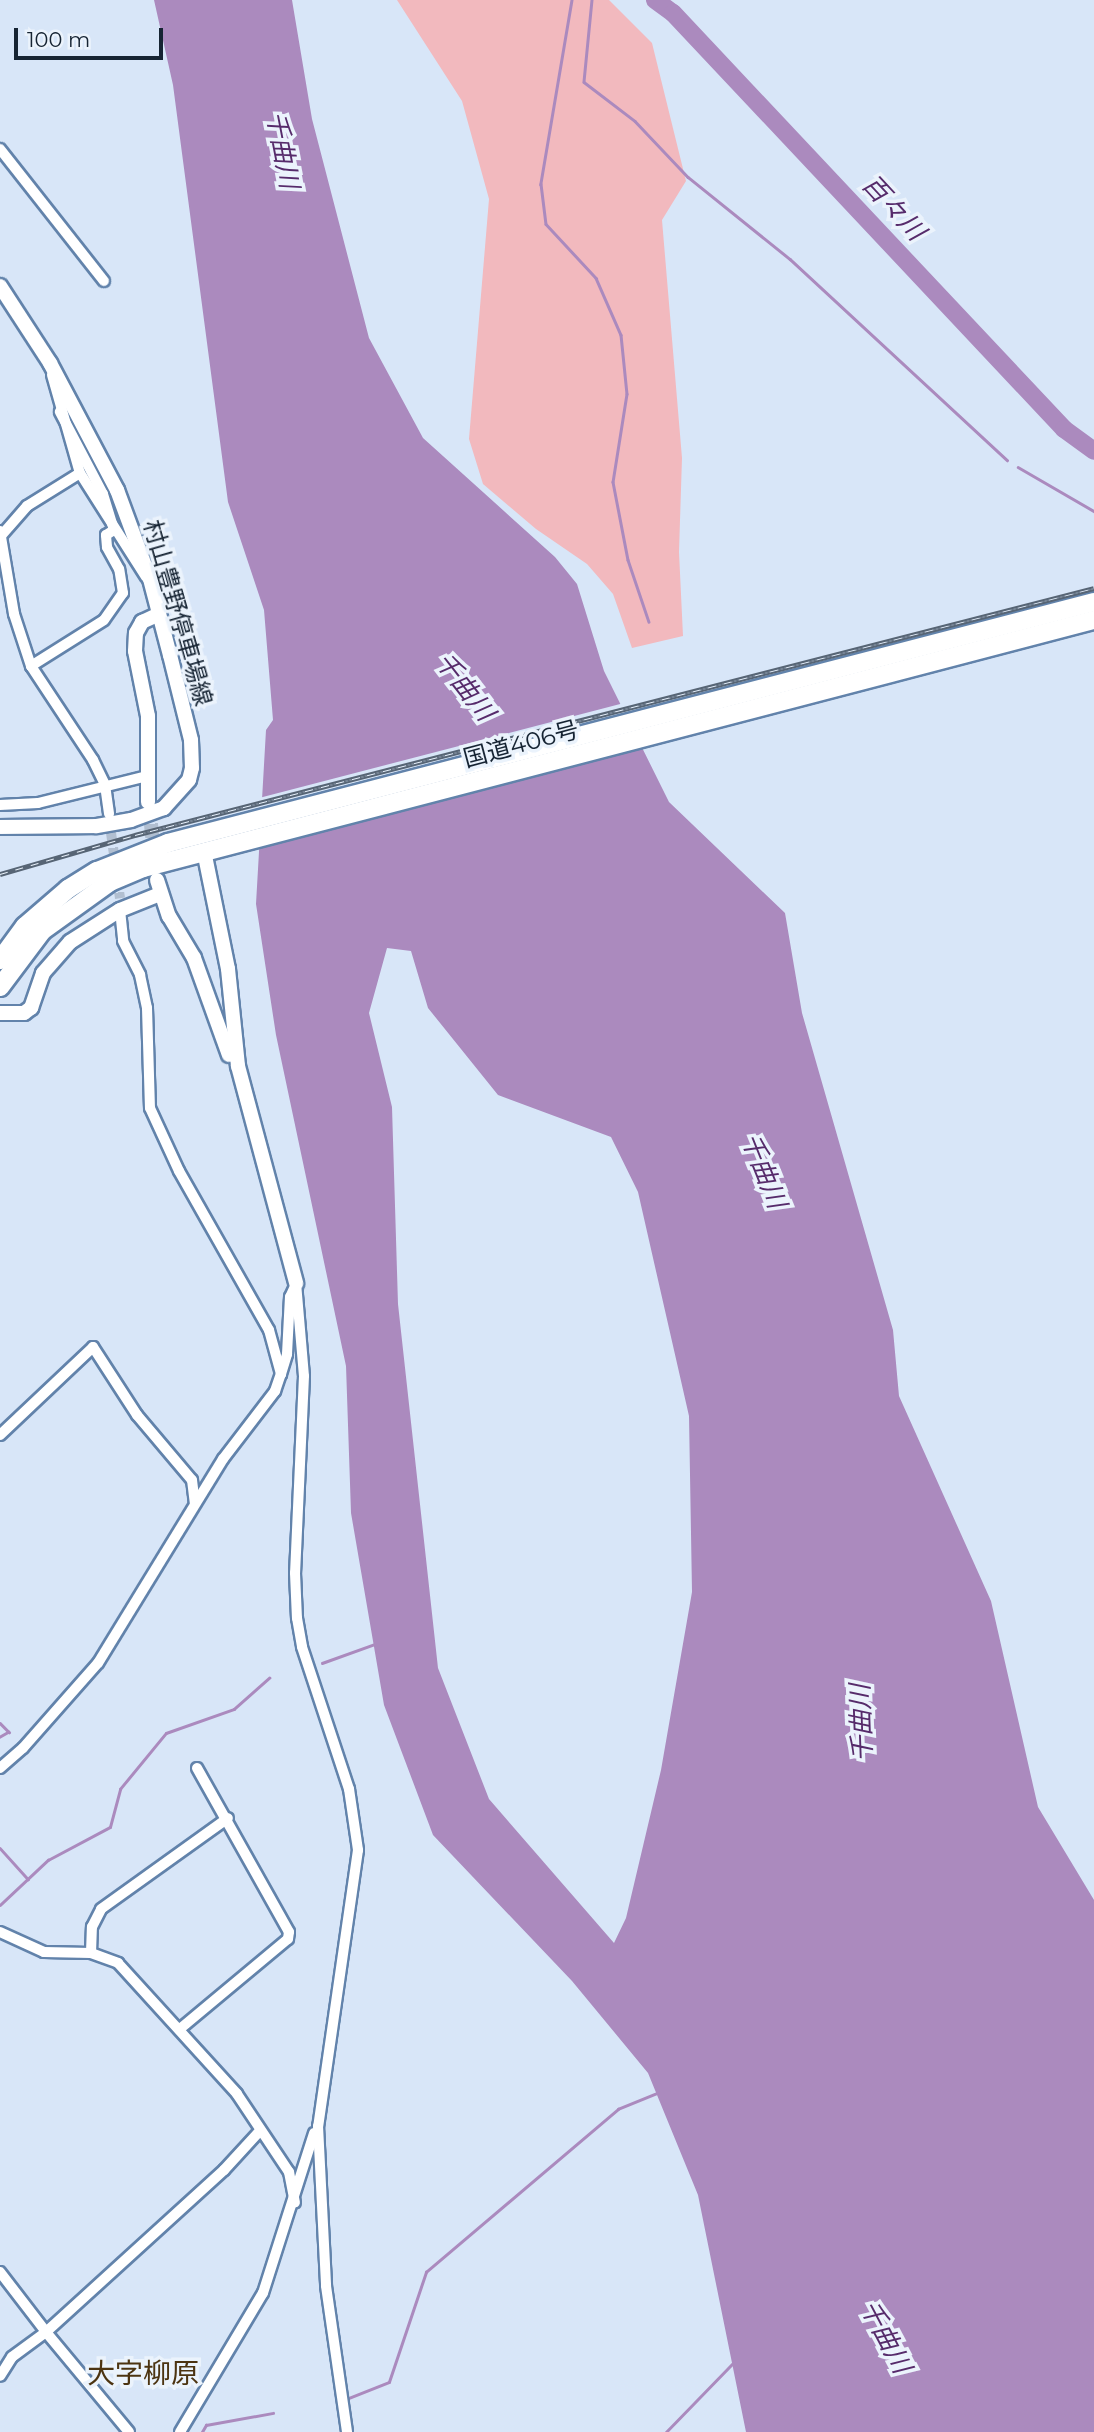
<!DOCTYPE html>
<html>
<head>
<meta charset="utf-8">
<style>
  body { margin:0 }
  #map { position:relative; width:1094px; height:2432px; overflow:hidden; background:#d8e6f8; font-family:Montserrat,"Noto Sans JP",sans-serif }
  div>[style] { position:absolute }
  .green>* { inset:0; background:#f2b9be }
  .water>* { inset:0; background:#ab8abe }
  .pier>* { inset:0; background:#d8e6f8 }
  .stream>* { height:2.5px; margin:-1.25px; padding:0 1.25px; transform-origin:1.25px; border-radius:1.25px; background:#ab8abe }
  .river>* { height:18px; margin:-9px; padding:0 9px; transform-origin:9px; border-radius:9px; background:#ab8abe }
  .street-tunnel>* { height:10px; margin-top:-5px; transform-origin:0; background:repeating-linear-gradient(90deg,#b1bfd1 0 10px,transparent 0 15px) }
  .secondary-tunnel>* { height:14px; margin-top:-7px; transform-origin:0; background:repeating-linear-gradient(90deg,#b1bfd1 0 14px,transparent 0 21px) }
  .roads { filter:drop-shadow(2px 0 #6283ab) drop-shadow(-2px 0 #6283ab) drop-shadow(0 2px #6283ab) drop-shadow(0 -2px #6283ab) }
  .street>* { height:10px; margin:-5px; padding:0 5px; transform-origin:5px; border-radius:5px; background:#fff }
  .secondary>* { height:14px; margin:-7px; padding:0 7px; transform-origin:7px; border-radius:7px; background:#fff }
  .highway>* { height:18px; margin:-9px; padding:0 9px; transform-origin:9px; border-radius:9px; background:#fff }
  .rail>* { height:5px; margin-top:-2.5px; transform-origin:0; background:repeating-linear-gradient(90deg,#ebf3fc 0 8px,#576575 0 16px); box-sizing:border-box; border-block:2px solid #576575 }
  span { translate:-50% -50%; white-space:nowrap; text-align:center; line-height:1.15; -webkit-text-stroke:7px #ebf3fc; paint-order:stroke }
  .street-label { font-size:24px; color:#162433 }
  .water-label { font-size:26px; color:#562b6b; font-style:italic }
  .quarter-label { font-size:28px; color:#4c3411 }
  .scale { position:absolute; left:14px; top:28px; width:149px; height:32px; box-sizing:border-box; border:4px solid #162433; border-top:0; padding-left:9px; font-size:21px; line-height:24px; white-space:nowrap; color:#162433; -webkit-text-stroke:5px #ebf3fc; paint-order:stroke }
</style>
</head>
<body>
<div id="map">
  <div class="green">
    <i style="clip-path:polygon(397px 0,609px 0,652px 43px,686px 181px,662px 220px,682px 458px,679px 552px,683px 636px,632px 648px,613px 594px,587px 564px,536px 529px,483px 484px,469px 439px,489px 199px,462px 101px)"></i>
  </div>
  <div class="water">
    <i style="clip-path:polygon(evenodd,154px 0,292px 0,312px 119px,369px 338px,423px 438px,555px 557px,577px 584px,604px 671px,669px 802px,785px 913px,802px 1013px,893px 1330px,899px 1396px,991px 1601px,1038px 1807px,1094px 1900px,1094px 2432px,746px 2432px,698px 2195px,648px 2073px,572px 1981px,433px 1835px,384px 1705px,351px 1513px,346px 1366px,276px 1035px,256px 904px,266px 730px,273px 720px,264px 610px,228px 502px,173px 85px,154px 0,387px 948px,411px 951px,428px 1008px,498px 1095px,611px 1137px,638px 1192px,689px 1416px,692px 1592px,661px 1770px,626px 1918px,614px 1943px,489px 1799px,438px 1668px,398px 1304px,392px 1107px,369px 1013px,387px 948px)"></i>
  </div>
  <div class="pier">
    <i style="clip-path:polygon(624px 703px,646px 747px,256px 848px,259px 798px)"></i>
  </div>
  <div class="stream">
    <i style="left:572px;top:0;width:187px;rotate:99.6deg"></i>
    <i style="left:541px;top:184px;width:40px;rotate:82.9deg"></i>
    <i style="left:546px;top:224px;width:74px;rotate:47.2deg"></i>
    <i style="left:596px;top:278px;width:62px;rotate:66.3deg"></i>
    <i style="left:621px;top:335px;width:59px;rotate:84.2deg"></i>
    <i style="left:627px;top:394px;width:89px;rotate:99deg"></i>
    <i style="left:613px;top:482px;width:79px;rotate:79.1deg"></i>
    <i style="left:628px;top:560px;width:65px;rotate:71.3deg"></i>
    <i style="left:592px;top:0;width:82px;rotate:95.6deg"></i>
    <i style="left:584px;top:82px;width:64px;rotate:37.4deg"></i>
    <i style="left:635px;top:121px;width:77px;rotate:46.6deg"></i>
    <i style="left:688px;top:177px;width:131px;rotate:38.8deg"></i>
    <i style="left:790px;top:259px;width:296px;rotate:42.8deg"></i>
    <i style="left:1018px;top:467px;width:88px;rotate:30.1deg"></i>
    <i style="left:322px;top:1663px;width:56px;rotate:-19.7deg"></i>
    <i style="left:0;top:1723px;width:13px;rotate:45deg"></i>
    <i style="left:9px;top:1732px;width:10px;rotate:151deg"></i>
    <i style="left:0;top:1848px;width:42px;rotate:47.9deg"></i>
    <i style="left:0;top:1905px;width:66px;rotate:-43.2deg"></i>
    <i style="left:48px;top:1860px;width:70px;rotate:-28deg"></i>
    <i style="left:110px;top:1827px;width:39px;rotate:-75deg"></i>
    <i style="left:120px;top:1789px;width:72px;rotate:-50.6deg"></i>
    <i style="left:166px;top:1733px;width:72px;rotate:-19.4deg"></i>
    <i style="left:234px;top:1709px;width:47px;rotate:-41.5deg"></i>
    <i style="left:349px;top:2398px;width:43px;rotate:-21.8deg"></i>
    <i style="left:389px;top:2382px;width:116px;rotate:-71.4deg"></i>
    <i style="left:426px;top:2272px;width:252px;rotate:-40.3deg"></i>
    <i style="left:618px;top:2109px;width:42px;rotate:-22.3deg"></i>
    <i style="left:202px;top:2432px;width:8px;rotate:-60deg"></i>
    <i style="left:206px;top:2425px;width:68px;rotate:-10.2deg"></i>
    <i style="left:666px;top:2432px;width:98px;rotate:-45.8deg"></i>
  </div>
  <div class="river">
    <i style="left:655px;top:0;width:22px;rotate:36deg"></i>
    <i style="left:673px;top:13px;width:571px;rotate:46.77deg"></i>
    <i style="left:1064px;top:429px;width:37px;rotate:36deg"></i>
  </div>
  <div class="street-tunnel">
    <i style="left:109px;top:818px;width:81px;rotate:82.2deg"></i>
  </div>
  <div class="secondary-tunnel">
    <i style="left:149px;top:803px;width:53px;rotate:84.6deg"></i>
  </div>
  <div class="roads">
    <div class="street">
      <i style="left:0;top:149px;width:168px;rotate:51.8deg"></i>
      <i style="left:52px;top:375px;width:102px;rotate:74.1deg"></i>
      <i style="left:80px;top:473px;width:123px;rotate:57.6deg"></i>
      <i style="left:0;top:531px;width:84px;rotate:80.4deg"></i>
      <i style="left:14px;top:614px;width:55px;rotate:71.9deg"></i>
      <i style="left:31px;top:666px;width:113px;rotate:56.6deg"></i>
      <i style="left:93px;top:760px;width:28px;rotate:64deg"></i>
      <i style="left:105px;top:785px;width:29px;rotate:82deg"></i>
      <i style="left:0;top:537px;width:41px;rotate:-48.9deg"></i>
      <i style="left:27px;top:506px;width:62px;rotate:-31.9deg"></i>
      <i style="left:31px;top:666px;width:86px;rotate:-32.2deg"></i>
      <i style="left:104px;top:620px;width:33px;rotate:-55deg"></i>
      <i style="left:123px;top:593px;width:24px;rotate:-99deg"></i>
      <i style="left:119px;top:569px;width:25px;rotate:-119deg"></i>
      <i style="left:107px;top:547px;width:12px;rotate:-95deg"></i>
      <i style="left:106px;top:535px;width:9px;rotate:-32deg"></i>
      <i style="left:114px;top:530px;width:38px;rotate:-107deg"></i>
      <i style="left:103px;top:494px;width:93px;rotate:-117.7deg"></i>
      <i style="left:0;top:805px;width:38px;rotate:-3deg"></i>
      <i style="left:38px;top:803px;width:112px;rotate:-13.9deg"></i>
      <i style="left:120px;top:910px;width:31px;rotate:84deg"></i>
      <i style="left:123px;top:941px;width:38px;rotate:63deg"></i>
      <i style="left:140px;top:975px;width:34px;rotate:78deg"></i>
      <i style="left:147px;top:1008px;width:100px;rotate:88.3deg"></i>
      <i style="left:150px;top:1108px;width:69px;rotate:65.3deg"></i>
      <i style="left:179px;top:1171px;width:183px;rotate:60.5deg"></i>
      <i style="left:269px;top:1330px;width:46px;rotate:74.7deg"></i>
      <i style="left:281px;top:1374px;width:21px;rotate:-73deg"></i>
      <i style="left:287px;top:1354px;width:57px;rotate:-87deg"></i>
      <i style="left:290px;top:1297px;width:14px;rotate:-65deg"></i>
      <i style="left:296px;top:1283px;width:93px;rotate:85.1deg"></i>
      <i style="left:304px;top:1376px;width:197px;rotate:92.6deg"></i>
      <i style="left:295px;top:1573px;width:45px;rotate:87.5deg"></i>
      <i style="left:297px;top:1618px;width:29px;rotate:80deg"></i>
      <i style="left:302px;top:1647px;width:150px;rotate:71.7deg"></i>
      <i style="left:349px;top:1789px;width:62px;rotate:81.6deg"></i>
      <i style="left:358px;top:1850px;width:279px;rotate:98.2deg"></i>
      <i style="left:318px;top:2126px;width:160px;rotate:87.1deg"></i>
      <i style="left:326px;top:2286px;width:148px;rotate:81.8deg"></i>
      <i style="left:0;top:1435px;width:128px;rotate:-43.4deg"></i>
      <i style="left:93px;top:1347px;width:81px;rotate:57.1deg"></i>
      <i style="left:137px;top:1415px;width:85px;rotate:49.8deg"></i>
      <i style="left:192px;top:1480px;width:23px;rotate:83deg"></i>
      <i style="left:0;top:1768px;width:30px;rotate:-41deg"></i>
      <i style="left:23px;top:1748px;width:113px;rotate:-48.6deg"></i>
      <i style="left:98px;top:1663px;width:239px;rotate:-58.5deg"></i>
      <i style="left:223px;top:1459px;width:86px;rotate:-52.6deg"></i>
      <i style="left:275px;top:1391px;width:18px;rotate:-71deg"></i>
      <i style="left:0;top:1932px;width:48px;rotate:24.4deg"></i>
      <i style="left:44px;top:1952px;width:47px;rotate:1.2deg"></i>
      <i style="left:91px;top:1953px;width:29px;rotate:20deg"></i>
      <i style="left:118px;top:1963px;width:177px;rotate:47.7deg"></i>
      <i style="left:237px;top:2094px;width:94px;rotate:56.3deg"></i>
      <i style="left:289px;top:2172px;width:31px;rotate:79deg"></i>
      <i style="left:91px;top:1953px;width:26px;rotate:-88deg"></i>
      <i style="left:92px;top:1927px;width:20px;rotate:-63deg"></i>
      <i style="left:101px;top:1909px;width:156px;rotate:-35.6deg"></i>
      <i style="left:181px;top:2028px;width:139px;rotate:-39.8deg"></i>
      <i style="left:288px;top:1939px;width:7px;rotate:-82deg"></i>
      <i style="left:289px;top:1932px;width:188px;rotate:-119.3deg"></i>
      <i style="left:0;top:2272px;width:76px;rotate:52.5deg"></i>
      <i style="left:46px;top:2332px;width:42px;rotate:143.7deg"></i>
      <i style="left:12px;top:2357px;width:22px;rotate:122deg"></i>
      <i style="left:129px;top:2432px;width:130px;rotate:-129.7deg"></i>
      <i style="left:46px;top:2332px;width:241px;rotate:-42.3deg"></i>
      <i style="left:224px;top:2170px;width:52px;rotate:-47.4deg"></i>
      <i style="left:180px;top:2432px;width:162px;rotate:-59.2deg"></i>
      <i style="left:263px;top:2293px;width:168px;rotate:-72.3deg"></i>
    </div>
    <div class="secondary">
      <i style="left:0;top:286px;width:92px;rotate:57deg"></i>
      <i style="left:50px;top:363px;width:144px;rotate:62.2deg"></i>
      <i style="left:117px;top:490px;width:95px;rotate:69.7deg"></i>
      <i style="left:150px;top:579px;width:79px;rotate:75.3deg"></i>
      <i style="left:170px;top:655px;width:88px;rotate:76.1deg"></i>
      <i style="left:191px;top:740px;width:28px;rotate:88deg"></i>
      <i style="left:192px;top:768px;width:12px;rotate:104deg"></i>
      <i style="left:189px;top:780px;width:38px;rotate:132deg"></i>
      <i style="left:164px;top:808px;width:35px;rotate:160deg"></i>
      <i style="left:131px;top:820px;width:36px;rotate:170deg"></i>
      <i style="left:96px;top:826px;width:96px;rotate:179.4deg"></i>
      <i style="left:148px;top:802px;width:86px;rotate:-90deg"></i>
      <i style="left:148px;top:716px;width:66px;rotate:-101.3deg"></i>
      <i style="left:135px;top:651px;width:18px;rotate:-87deg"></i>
      <i style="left:136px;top:633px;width:13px;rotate:-61deg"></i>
      <i style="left:142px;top:622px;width:17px;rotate:-25deg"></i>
      <i style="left:204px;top:851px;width:120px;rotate:78.5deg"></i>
      <i style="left:228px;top:969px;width:98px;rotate:84.1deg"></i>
      <i style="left:238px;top:1066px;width:225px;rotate:75deg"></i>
      <i style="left:157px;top:880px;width:38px;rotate:72deg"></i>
      <i style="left:169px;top:916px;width:49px;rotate:59.2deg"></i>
      <i style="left:194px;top:958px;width:103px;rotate:70.2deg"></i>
      <i style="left:0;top:1013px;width:24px"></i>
      <i style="left:24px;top:1013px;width:9px;rotate:-36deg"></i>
      <i style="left:31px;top:1008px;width:37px;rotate:-71deg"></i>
      <i style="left:43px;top:973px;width:41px;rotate:-48.9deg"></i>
      <i style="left:70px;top:942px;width:59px;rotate:-32.6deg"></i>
      <i style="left:120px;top:910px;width:43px;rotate:-21.8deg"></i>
    </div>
    <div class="highway">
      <i style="left:0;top:960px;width:42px;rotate:-53.7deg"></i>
      <i style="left:25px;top:926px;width:57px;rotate:-40.7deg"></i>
      <i style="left:68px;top:889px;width:34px;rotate:-32deg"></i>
      <i style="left:97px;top:871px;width:76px;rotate:-21.5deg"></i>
      <i style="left:168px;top:843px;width:957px;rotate:-14.59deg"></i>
      <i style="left:0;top:987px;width:70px;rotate:-53.1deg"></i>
      <i style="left:42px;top:931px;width:84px;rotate:-35.8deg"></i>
      <i style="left:110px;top:882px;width:36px;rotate:-23deg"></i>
      <i style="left:143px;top:868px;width:983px;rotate:-14.62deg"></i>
    </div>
  </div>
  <div class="rail">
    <i style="left:0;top:874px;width:141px;rotate:-16.1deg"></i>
    <i style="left:135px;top:835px;width:990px;rotate:-14.44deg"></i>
  </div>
  <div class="street-label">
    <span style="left:178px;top:613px;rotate:74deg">村山豊野停車場線</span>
    <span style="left:521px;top:744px;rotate:-15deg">国道406号</span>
  </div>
  <div class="water-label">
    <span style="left:282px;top:150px;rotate:79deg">千曲川</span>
    <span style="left:893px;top:208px;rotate:47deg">百々川</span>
    <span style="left:464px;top:687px;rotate:52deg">千曲川</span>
    <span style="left:763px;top:1171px;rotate:68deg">千曲川</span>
    <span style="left:862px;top:1723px;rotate:-92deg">千曲川</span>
    <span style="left:885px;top:2337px;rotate:62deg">千曲川</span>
  </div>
  <div class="quarter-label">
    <span style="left:143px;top:2373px">大字柳原</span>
  </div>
  <div class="scale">100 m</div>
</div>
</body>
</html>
